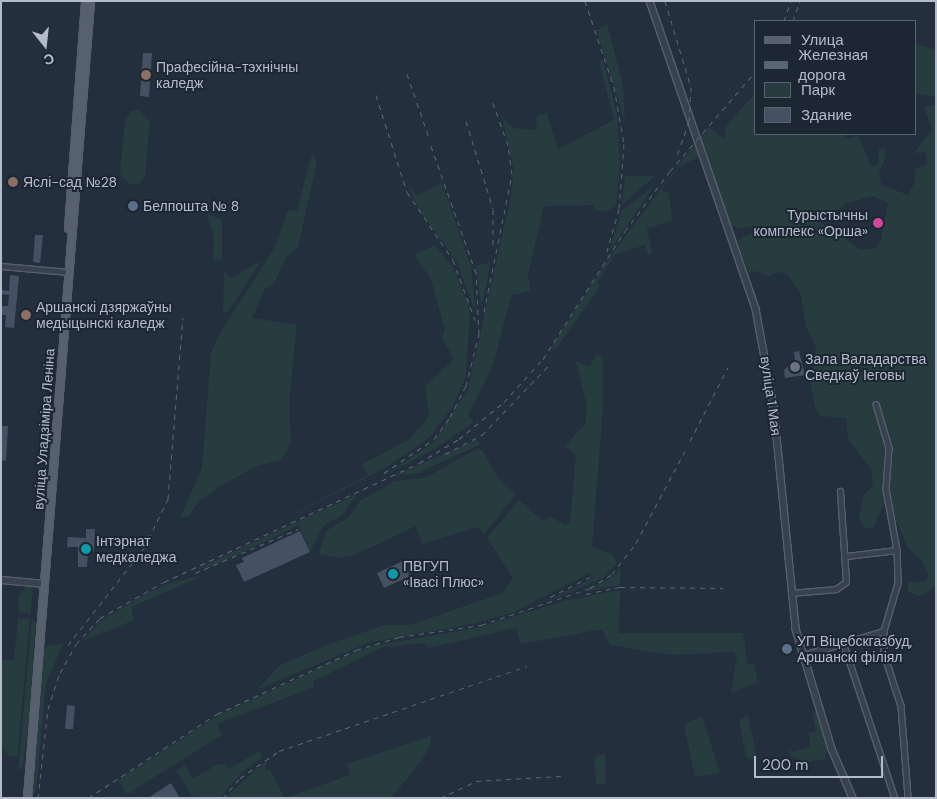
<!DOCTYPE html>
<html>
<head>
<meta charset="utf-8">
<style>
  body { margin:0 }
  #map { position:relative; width:937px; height:799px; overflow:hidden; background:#242f3e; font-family:"DM Sans",sans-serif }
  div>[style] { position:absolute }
  .green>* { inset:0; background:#263c3f }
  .building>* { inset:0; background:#455162 }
  .roads { filter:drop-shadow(1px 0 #565f6c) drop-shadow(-1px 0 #565f6c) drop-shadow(0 1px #565f6c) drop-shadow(0 -1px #565f6c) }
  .minor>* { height:4.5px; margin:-2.25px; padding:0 2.25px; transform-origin:2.25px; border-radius:2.25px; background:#38414e }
  .tertiary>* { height:5.5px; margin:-2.75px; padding:0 2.75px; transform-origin:2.75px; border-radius:2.75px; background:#38414e }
  .primary>* { height:7px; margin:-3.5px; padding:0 3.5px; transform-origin:3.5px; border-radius:3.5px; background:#56606e }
  .rail>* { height:1px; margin-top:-0.5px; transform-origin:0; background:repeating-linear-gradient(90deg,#5a6575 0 5px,transparent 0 10px) }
  .dots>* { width:14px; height:14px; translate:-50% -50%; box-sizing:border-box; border:2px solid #1d2633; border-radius:50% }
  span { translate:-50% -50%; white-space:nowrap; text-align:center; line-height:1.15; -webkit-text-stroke:4px #1d2633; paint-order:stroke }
  .poi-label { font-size:14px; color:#b4bcc9 }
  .left { translate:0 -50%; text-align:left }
  .right { translate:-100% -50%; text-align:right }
  .street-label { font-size:14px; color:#b4bcc9 }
  .frame { position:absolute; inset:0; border:2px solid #b4bcc9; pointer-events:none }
  .legend { position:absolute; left:754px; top:20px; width:162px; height:115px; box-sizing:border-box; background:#1d2633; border:1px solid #59626f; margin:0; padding:6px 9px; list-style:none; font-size:15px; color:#b4bcc9 }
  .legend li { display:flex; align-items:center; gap:10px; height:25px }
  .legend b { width:25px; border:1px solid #59626f }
  .north { position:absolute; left:20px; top:20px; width:50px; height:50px; -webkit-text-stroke:4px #1d2633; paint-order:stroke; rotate:164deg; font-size:14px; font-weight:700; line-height:20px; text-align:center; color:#b4bcc9 }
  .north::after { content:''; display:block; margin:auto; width:18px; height:22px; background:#b4bcc9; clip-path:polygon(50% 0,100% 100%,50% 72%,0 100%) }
  .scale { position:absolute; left:754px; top:756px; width:129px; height:22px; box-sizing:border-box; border:2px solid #b4bcc9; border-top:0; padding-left:6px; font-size:15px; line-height:18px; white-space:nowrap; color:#b4bcc9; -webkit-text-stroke:4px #1d2633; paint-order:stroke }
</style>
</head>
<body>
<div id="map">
  <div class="green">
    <i style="clip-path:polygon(607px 24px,623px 85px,625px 122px,597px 31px)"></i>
    <i style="clip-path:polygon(916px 44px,936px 50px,936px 97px,916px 94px)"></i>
    <i style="clip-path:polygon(603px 60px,617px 114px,620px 164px,616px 206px,607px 211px,595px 210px,593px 205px,544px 206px,528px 275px,531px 291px,512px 295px,510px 300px,493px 365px,468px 415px,474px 422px,436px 448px,380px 478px,434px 442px,468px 389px,510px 201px,514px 171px,502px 116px,512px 128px,536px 130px,537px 116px,547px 113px,558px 149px,614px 120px,599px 61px)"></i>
    <i style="clip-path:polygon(evenodd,756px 92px,756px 134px,843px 134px,846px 139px,858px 136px,872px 167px,878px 164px,879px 149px,885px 148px,885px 159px,879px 172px,882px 185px,908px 195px,915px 182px,915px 169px,925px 166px,927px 161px,925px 152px,914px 153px,932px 129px,924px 107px,936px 105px,936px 586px,920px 596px,908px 592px,908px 582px,925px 582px,929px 576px,921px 560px,908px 548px,890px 507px,883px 505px,874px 527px,866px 529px,862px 525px,859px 516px,864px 495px,873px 485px,871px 469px,848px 439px,846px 418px,820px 416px,815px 407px,811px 388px,816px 347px,806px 326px,800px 292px,787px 274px,777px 272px,768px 277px,758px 271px,749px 273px,737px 241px,753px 232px,752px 226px,738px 229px,731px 225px,700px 138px,709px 127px,724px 139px,727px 125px,756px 92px,873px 196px,888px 203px,880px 243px,874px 249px,860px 249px,813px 217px,815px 210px,836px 212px,846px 203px,873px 196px)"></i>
    <i style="clip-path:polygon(140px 110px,150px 122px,145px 176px,141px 183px,130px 185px,120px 174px,125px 121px,131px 111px)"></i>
    <i style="clip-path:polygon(695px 143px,699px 157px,678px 167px,661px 190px,669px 193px,672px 221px,647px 228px,652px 253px,648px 255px,645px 245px,614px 255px,597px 283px,600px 286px,556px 349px,551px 348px,612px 254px)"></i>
    <i style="clip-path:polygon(312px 153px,317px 163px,298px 247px,287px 256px,274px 283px,264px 290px,252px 318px,297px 325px,289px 403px,291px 443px,281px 460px,257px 466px,224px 484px,198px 502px,189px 516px,180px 518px,202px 468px,211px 353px,220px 333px,275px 247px,288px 210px,297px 211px)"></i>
    <i style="clip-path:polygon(625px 176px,655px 176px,622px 205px)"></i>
    <i style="clip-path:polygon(442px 183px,471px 267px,476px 314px,456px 260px,421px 213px,408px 186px,417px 195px)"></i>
    <i style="clip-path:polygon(654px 186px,609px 252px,622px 210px)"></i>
    <i style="clip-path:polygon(207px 214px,222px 220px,222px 261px,213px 260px,214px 238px)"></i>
    <i style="clip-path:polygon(435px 245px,454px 269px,470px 310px,466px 376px,453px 406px,430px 437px,387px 467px,219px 553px,368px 475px,362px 464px,409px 440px,429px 416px,425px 387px,454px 359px,442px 338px,445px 330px,431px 279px,414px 255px)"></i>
    <i style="clip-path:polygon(261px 261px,228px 312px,223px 313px,224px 272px,231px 278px)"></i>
    <i style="clip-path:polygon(490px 262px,487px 283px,481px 307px,476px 266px)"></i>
    <i style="clip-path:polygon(596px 354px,603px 358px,603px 407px,592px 547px,612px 554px,617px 563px,603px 578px,541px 604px,593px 578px,590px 573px,514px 612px,472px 624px,368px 643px,258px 689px,280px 665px,326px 645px,385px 625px,410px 625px,503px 593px,513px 578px,487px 538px,519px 500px,544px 522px,550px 516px,565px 525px,570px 522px,576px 455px,565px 446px,585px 424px,587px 406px,576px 361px,590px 367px)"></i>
    <i style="clip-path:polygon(476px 440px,481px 444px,418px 473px,392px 476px)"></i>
    <i style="clip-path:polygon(477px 449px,482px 450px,498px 478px,516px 494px,484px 534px,478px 527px,422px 544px,416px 526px,355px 555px,338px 558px,319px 554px,326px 531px,348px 518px,360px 501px,394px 481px,425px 478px)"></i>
    <i style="clip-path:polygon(357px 494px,342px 515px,323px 526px,310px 552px,299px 525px,218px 564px,194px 570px)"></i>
    <i style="clip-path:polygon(621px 568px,620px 585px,583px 592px,608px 580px)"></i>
    <i style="clip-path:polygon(205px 575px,131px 607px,134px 620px,81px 642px,102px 620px,140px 597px,169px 583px)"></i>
    <i style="clip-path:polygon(28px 585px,33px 587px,30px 614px,19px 612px,18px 596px)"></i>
    <i style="clip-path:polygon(620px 590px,619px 633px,743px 633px,748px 664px,754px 664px,758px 682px,731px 693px,737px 656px,733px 652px,672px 655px,610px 645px,602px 629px,521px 644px,516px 628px,428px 648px,425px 643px,383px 647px,314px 681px,314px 687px,217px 724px,222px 735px,127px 794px,118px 781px,90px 798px,219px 715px,343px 657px,371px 646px,476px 628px,564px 601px)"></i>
    <i style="clip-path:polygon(18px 618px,30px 619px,17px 757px,9px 756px,1px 747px,1px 660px,14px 660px)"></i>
    <i style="clip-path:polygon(32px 619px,36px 623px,28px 730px,23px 766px,18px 771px)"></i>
    <i style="clip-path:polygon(63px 644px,46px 683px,36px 792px,30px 798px,42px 647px)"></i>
    <i style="clip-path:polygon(818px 711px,828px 749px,825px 759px,806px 762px,790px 756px,789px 748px,793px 752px,810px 747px,809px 733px,816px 731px,812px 712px)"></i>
    <i style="clip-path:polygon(748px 715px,757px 758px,750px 759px,746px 757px,739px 720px)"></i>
    <i style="clip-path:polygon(702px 716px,720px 773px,695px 777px,684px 725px)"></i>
    <i style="clip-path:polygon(430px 736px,431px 743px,422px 760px,391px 798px,285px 798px,350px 775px,347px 764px)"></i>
    <i style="clip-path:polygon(259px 751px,263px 757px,242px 772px,220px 798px,193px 798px,176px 770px,185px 765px,193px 779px,216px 765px,226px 764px,229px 769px)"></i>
    <i style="clip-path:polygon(605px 753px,606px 784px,596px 784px,594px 758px)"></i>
    <i style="clip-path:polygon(266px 761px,266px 771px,270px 770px,285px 798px,225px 798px)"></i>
  </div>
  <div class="building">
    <i style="clip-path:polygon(143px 53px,152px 53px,149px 97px,140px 96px)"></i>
    <i style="clip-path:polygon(35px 235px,43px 235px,40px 263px,33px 262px)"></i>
    <i style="clip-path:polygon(10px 275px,19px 276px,14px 328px,5px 327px,6px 315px,1px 315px,1px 306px,8px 306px,9px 295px,1px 294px,1px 290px,9px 291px)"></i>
    <i style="clip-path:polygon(799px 351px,805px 375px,785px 378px,784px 370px,795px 360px,794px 352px)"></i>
    <i style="clip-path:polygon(1px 426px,8px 426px,6px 461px,1px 460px)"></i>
    <i style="clip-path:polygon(86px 529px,95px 529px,94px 551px,88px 551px,87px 567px,78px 567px,78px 547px,67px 547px,68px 537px,86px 538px)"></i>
    <i style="clip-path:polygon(300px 531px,310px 552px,244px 582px,236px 565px,244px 562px,242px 558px)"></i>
    <i style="clip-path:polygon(403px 561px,410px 576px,384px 588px,377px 573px)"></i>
    <i style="clip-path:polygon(67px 705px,75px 706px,73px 729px,65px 729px)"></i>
    <i style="clip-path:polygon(171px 783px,180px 798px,148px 798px)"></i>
  </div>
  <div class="roads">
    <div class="minor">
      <i style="left:1px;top:266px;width:68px;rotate:5deg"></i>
      <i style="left:876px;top:404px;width:46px;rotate:73.5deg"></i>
      <i style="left:889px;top:448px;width:41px;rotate:94.2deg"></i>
      <i style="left:886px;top:489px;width:62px;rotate:79.8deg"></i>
      <i style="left:897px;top:550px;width:33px;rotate:88deg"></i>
      <i style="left:898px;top:583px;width:50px;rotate:106.3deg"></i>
      <i style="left:846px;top:556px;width:51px;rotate:-6.7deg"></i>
      <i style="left:791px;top:593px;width:45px;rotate:-5.1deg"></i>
      <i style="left:836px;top:589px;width:12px;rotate:-35deg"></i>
      <i style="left:846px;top:582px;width:91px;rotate:-93.8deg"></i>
      <i style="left:843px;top:642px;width:164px;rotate:71.6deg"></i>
      <i style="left:803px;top:655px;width:84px;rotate:-16.5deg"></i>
      <i style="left:884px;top:631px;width:23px;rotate:90deg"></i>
      <i style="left:884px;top:654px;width:55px;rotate:71.9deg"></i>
      <i style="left:901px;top:706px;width:92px;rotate:85.6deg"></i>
    </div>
    <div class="tertiary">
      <i style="left:650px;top:1px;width:326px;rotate:71deg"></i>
      <i style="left:756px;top:309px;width:100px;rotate:79.6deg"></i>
      <i style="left:774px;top:407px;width:223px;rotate:84.3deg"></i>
      <i style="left:796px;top:629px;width:125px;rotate:73.3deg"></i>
      <i style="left:832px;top:749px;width:53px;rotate:66.8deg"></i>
      <i style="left:1px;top:580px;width:44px;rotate:5.2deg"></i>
    </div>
    <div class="primary">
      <i style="left:68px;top:228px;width:228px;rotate:-85.7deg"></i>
      <i style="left:27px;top:798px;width:799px;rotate:-85.48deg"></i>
    </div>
  </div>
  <div class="rail">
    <i style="left:585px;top:1px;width:91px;rotate:71.4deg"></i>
    <i style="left:614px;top:87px;width:58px;rotate:80deg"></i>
    <i style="left:624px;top:144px;width:65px;rotate:94.4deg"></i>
    <i style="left:619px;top:209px;width:44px;rotate:105.9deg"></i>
    <i style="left:665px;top:1px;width:90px;rotate:73.2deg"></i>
    <i style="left:691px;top:87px;width:34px;rotate:93deg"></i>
    <i style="left:689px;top:121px;width:36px;rotate:109deg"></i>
    <i style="left:784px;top:21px;width:21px;rotate:-71deg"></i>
    <i style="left:793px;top:21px;width:21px;rotate:-71deg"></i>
    <i style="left:407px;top:74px;width:65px;rotate:71deg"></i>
    <i style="left:376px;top:95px;width:102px;rotate:72.3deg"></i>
    <i style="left:407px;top:192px;width:82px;rotate:55.9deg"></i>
    <i style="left:453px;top:260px;width:64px;rotate:69.9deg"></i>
    <i style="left:466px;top:121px;width:92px;rotate:72.9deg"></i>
    <i style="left:493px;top:209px;width:38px;rotate:90deg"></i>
    <i style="left:484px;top:312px;width:141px;rotate:-78.5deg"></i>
    <i style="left:512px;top:174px;width:29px;rotate:-98deg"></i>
    <i style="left:508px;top:145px;width:45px;rotate:-109.7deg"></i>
    <i style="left:690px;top:441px;width:83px;rotate:-62.8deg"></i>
    <i style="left:445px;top:454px;width:42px;rotate:-27.2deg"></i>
    <i style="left:482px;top:435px;width:98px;rotate:-46.2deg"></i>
    <i style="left:384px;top:473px;width:60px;rotate:-34.2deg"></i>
    <i style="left:434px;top:439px;width:27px;rotate:-54deg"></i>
    <i style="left:450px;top:417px;width:35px;rotate:-63deg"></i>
    <i style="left:466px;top:386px;width:54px;rotate:-76deg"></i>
    <i style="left:479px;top:334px;width:61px;rotate:-92.8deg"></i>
    <i style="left:476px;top:273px;width:135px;rotate:-109.5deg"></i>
    <i style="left:195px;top:573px;width:112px;rotate:-23.1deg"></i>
    <i style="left:586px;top:594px;width:35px;rotate:-12deg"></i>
    <i style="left:620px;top:587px;width:103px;rotate:0.6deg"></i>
    <i style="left:550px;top:597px;width:45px;rotate:-26.6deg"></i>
    <i style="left:68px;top:645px;width:123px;rotate:-51.9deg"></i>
    <i style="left:144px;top:548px;width:55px;rotate:-63.9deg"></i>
    <i style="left:168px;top:499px;width:182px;rotate:-85.3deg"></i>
    <i style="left:38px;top:798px;width:90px;rotate:-83.6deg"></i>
    <i style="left:48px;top:709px;width:38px;rotate:-72deg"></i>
    <i style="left:60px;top:673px;width:33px;rotate:-61deg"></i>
    <i style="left:76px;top:644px;width:35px;rotate:-47deg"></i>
    <i style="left:100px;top:618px;width:73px;rotate:-29.4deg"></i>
    <i style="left:164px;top:582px;width:281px;rotate:-25deg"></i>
    <i style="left:419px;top:463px;width:47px;rotate:-31deg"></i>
    <i style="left:459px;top:439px;width:58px;rotate:-39.4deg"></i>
    <i style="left:504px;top:402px;width:58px;rotate:-47.8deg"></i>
    <i style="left:543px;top:359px;width:152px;rotate:-57.4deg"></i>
    <i style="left:625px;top:231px;width:75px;rotate:-53.1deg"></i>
    <i style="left:670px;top:171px;width:132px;rotate:-49.3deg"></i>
    <i style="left:88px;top:798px;width:154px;rotate:-33.1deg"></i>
    <i style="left:217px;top:714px;width:153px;rotate:-24.7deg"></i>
    <i style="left:356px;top:650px;width:45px;rotate:-16.8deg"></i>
    <i style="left:399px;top:637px;width:83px;rotate:-8.3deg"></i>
    <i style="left:481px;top:625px;width:115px;rotate:-18.7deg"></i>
    <i style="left:590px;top:588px;width:26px;rotate:-32deg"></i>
    <i style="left:612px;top:574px;width:39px;rotate:-52deg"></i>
    <i style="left:636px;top:543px;width:104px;rotate:-62deg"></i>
    <i style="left:223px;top:798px;width:26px;rotate:-50deg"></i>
    <i style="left:240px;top:778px;width:47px;rotate:-34.7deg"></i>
    <i style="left:279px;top:751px;width:262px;rotate:-18.9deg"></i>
    <i style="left:440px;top:798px;width:40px;rotate:-25deg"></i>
    <i style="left:476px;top:781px;width:85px;rotate:-3.4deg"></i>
  </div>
  <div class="dots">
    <i style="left:146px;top:75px;background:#8d6e63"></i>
    <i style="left:13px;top:182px;background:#8d6e63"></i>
    <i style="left:133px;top:206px;background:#5c6f8a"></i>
    <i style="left:878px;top:223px;background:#d1479c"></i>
    <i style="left:26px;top:315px;background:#8d6e63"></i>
    <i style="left:795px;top:367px;background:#6b7280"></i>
    <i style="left:86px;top:549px;background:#0f9aa8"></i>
    <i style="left:393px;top:574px;background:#0f9aa8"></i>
    <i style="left:787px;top:649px;background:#5c6f8a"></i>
  </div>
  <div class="poi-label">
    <span class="left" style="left:156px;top:75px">Прафесійна-тэхнічны<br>каледж</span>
    <span class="left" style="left:23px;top:182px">Яслі-сад №28</span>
    <span class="left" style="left:143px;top:206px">Белпошта № 8</span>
    <span class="right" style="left:868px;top:223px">Турыстычны<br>комплекс «Орша»</span>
    <span class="left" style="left:36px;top:315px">Аршанскі дзяржаўны<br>медыцынскі каледж</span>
    <span class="left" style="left:805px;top:367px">Зала Валадарства<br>Сведкаў Іеговы</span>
    <span class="left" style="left:96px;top:549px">Інтэрнат<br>медкаледжа</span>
    <span class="left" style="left:403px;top:574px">ПВГУП<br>«Івасі Плюс»</span>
    <span class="left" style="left:797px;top:649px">УП Віцебскгазбуд,<br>Аршанскі філіял</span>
  </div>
  <div class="street-label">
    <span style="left:771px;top:396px;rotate:82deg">вуліца 1 Мая</span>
    <span style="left:44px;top:429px;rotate:-86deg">вуліца Уладзіміра Леніна</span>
  </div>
  <div class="frame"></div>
  <ul class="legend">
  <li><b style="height:6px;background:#56606e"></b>Улица</li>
  <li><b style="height:6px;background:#5a6575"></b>Железная дорога</li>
  <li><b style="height:14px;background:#263c3f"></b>Парк</li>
  <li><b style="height:14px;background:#455162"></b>Здание</li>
  </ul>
  <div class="north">С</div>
  <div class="scale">200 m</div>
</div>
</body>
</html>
